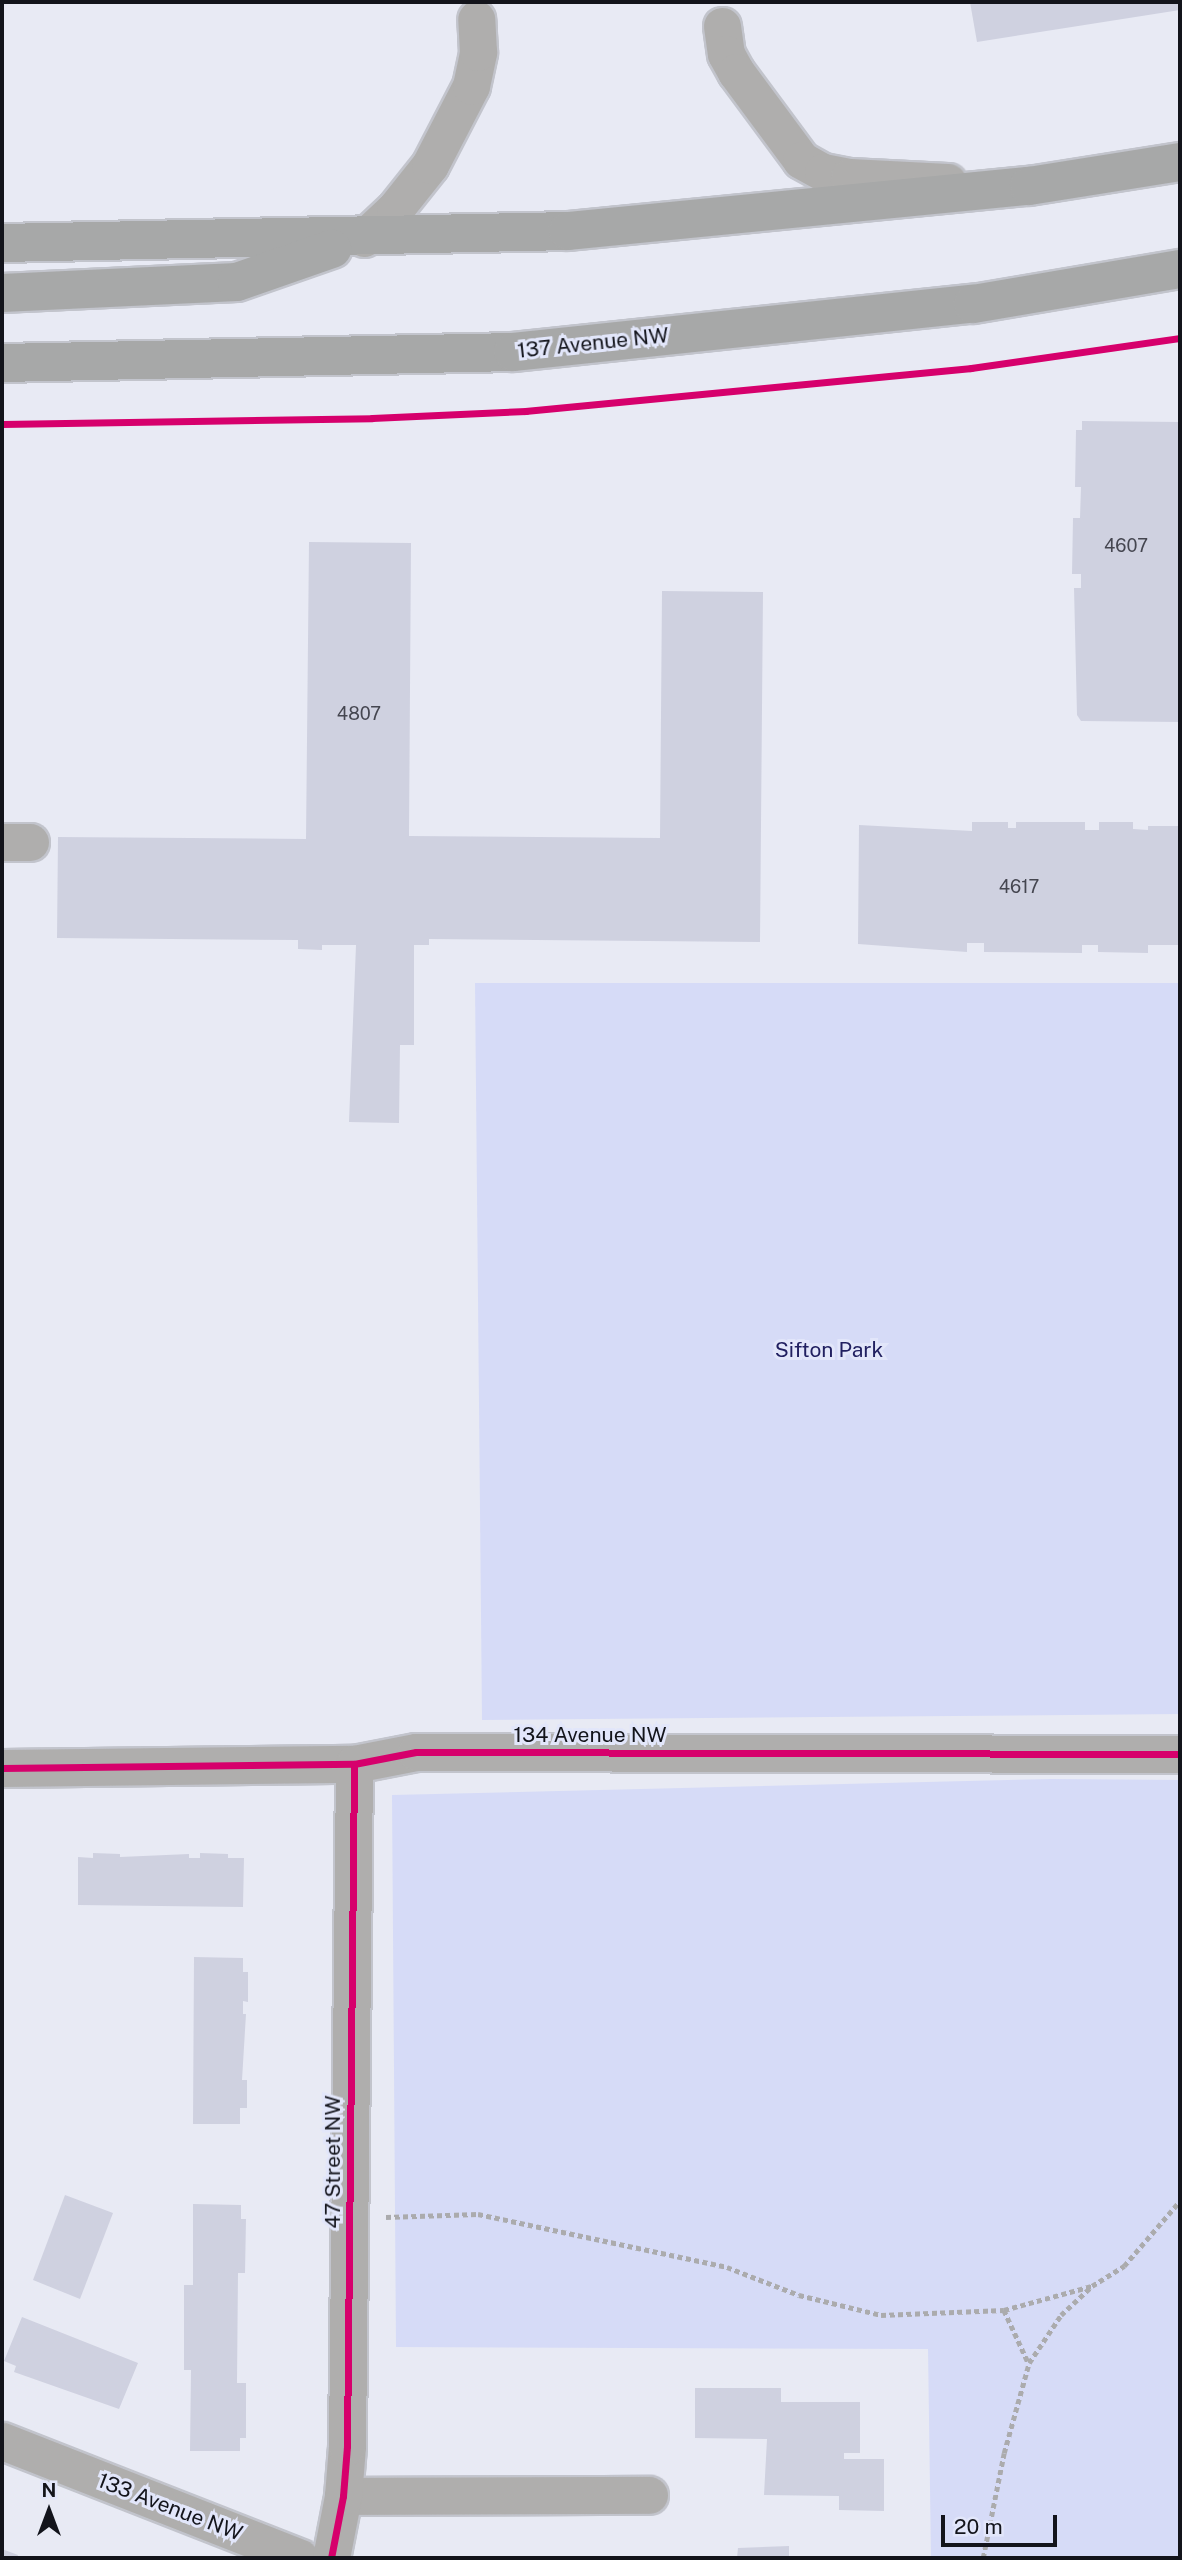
<!DOCTYPE html>
<html>
<head>
<meta charset="utf-8">
<style>
  body { margin:0 }
  #map { position:relative; width:1182px; height:2560px; overflow:hidden; background:#e8eaf4; font-family:"Public Sans",sans-serif }
  div>[style] { position:absolute }
  .green>* { inset:0; background:#d6dbf7 }
  .building>* { inset:0; background:#cfd1e0 }
  .path>* { height:4.5px; margin-top:-2.25px; transform-origin:0; background:repeating-linear-gradient(90deg,#ababad 0 5px,transparent 0 8.5px) }
  .roads { filter:drop-shadow(2px 0 #c2c4cc) drop-shadow(-2px 0 #c2c4cc) drop-shadow(0 2px #c2c4cc) drop-shadow(0 -2px #c2c4cc) }
  .minor>* { height:37px; margin:-18.5px; padding:0 18.5px; transform-origin:18.5px; border-radius:18.5px; background:#afaead }
  .major>* { height:38px; margin:-19px; padding:0 19px; transform-origin:19px; border-radius:19px; background:#a7a8a8 }
  .cycleway>* { height:7px; margin:-3.5px; padding:0 3.5px; transform-origin:3.5px; border-radius:3.5px; background:#d6006c }
  span { translate:-50% -50%; white-space:nowrap; text-align:center; line-height:1.15; -webkit-text-stroke:6px #e2e6fa; paint-order:stroke }
  .number-label { font-size:18px; color:#454650 }
  .number-label span { -webkit-text-stroke-width:0 }
  .street-label { font-size:21px; color:#13141b }
  .park-label { font-size:21px; color:#212061 }
  .frame { position:absolute; inset:0; border:4px solid #13141b; pointer-events:none }
  .north { position:absolute; left:14px; top:2476px; width:70px; height:70px; -webkit-text-stroke:5px #e2e6fa; paint-order:stroke; rotate:0deg; font-size:19px; font-weight:700; line-height:28px; text-align:center; color:#13141b }
  .north::after { content:''; display:block; margin:auto; width:24px; height:32px; background:#13141b; clip-path:polygon(50% 0,100% 100%,50% 72%,0 100%) }
  .scale { position:absolute; left:941px; top:2515px; width:116px; height:32px; box-sizing:border-box; border:4px solid #13141b; border-top:0; padding-left:9px; font-size:21px; line-height:24px; white-space:nowrap; color:#13141b; -webkit-text-stroke:5px #e2e6fa; paint-order:stroke }
</style>
</head>
<body>
<div id="map">
  <div class="green">
    <i style="clip-path:polygon(475px 983px,1180px 983px,1180px 1714px,482px 1720px)"></i>
    <i style="clip-path:polygon(1052px 1779px,1180px 1780px,1180px 2558px,931px 2558px,928px 2349px,396px 2347px,392px 1795px)"></i>
  </div>
  <div class="building">
    <i style="clip-path:polygon(970px 2px,1180px 2px,1180px 10px,977px 42px)"></i>
    <i style="clip-path:polygon(1082px 421px,1180px 422px,1180px 722px,1081px 721px,1077px 715px,1074px 588px,1081px 588px,1081px 574px,1072px 574px,1073px 518px,1080px 518px,1081px 487px,1075px 487px,1076px 430px,1082px 430px)"></i>
    <i style="clip-path:polygon(309px 542px,411px 543px,409px 836px,660px 838px,662px 591px,763px 592px,760px 942px,429px 939px,429px 945px,414px 945px,414px 1045px,400px 1045px,399px 1123px,349px 1122px,356px 945px,322px 945px,322px 950px,298px 949px,298px 940px,57px 938px,58px 837px,306px 839px)"></i>
    <i style="clip-path:polygon(972px 822px,1008px 822px,1008px 828px,1016px 828px,1016px 822px,1085px 822px,1085px 830px,1099px 830px,1099px 822px,1133px 822px,1133px 829px,1148px 830px,1148px 826px,1180px 826px,1180px 945px,1148px 945px,1148px 953px,1098px 952px,1098px 945px,1082px 945px,1082px 953px,984px 952px,984px 943px,967px 943px,967px 952px,858px 944px,859px 825px,972px 831px)"></i>
    <i style="clip-path:polygon(93px 1853px,120px 1854px,120px 1857px,189px 1854px,189px 1858px,200px 1858px,200px 1853px,228px 1854px,228px 1858px,244px 1858px,243px 1907px,78px 1905px,78px 1857px,93px 1858px)"></i>
    <i style="clip-path:polygon(194px 1957px,243px 1958px,243px 1972px,248px 1972px,248px 2002px,243px 2001px,243px 2014px,246px 2014px,242px 2080px,247px 2080px,247px 2108px,240px 2108px,240px 2124px,193px 2124px)"></i>
    <i style="clip-path:polygon(65px 2195px,113px 2213px,80px 2299px,33px 2280px)"></i>
    <i style="clip-path:polygon(193px 2204px,241px 2205px,241px 2219px,246px 2219px,245px 2273px,238px 2273px,237px 2383px,246px 2383px,246px 2438px,240px 2438px,240px 2451px,190px 2451px,191px 2370px,184px 2370px,184px 2285px,193px 2285px)"></i>
    <i style="clip-path:polygon(22px 2317px,138px 2363px,119px 2409px,14px 2372px,16px 2366px,4px 2361px)"></i>
    <i style="clip-path:polygon(695px 2388px,781px 2388px,781px 2402px,860px 2402px,860px 2453px,844px 2453px,844px 2459px,884px 2459px,884px 2511px,839px 2510px,839px 2496px,764px 2495px,767px 2439px,695px 2438px)"></i>
    <i style="clip-path:polygon(789px 2546px,789px 2558px,737px 2558px,738px 2548px)"></i>
    <i style="clip-path:polygon(2px 2549px,18px 2555px,17px 2558px,2px 2558px)"></i>
  </div>
  <div class="path">
    <i style="left:386px;top:2217px;width:92px;rotate:-1.9deg"></i>
    <i style="left:478px;top:2214px;width:255px;rotate:12deg"></i>
    <i style="left:727px;top:2267px;width:77px;rotate:21.3deg"></i>
    <i style="left:799px;top:2295px;width:84px;rotate:13.7deg"></i>
    <i style="left:881px;top:2315px;width:123px;rotate:-2.3deg"></i>
    <i style="left:1004px;top:2310px;width:91px;rotate:-15.3deg"></i>
    <i style="left:1004px;top:2310px;width:57px;rotate:65.2deg"></i>
    <i style="left:983px;top:2558px;width:107px;rotate:-78.7deg"></i>
    <i style="left:1004px;top:2453px;width:93px;rotate:-74.5deg"></i>
    <i style="left:1029px;top:2363px;width:58px;rotate:-56.3deg"></i>
    <i style="left:1061px;top:2315px;width:42px;rotate:-43.1deg"></i>
    <i style="left:1092px;top:2286px;width:38px;rotate:-32deg"></i>
    <i style="left:1124px;top:2266px;width:86px;rotate:-49.3deg"></i>
  </div>
  <div class="roads">
    <div class="minor">
      <i style="left:722px;top:26px;width:28px;rotate:82deg"></i>
      <i style="left:726px;top:54px;width:21px;rotate:61deg"></i>
      <i style="left:736px;top:72px;width:109px;rotate:53.5deg"></i>
      <i style="left:801px;top:160px;width:25px;rotate:29deg"></i>
      <i style="left:823px;top:172px;width:26px;rotate:11deg"></i>
      <i style="left:849px;top:177px;width:99px;rotate:2.9deg"></i>
      <i style="left:364px;top:238px;width:42px;rotate:-43.1deg"></i>
      <i style="left:395px;top:209px;width:56px;rotate:-51.5deg"></i>
      <i style="left:430px;top:165px;width:89px;rotate:-62.6deg"></i>
      <i style="left:471px;top:86px;width:35px;rotate:-78deg"></i>
      <i style="left:478px;top:52px;width:33px;rotate:-93deg"></i>
      <i style="left:2px;top:842px;width:28px"></i>
      <i style="left:2px;top:1768px;width:352px;rotate:-0.7deg"></i>
      <i style="left:354px;top:1764px;width:63px;rotate:-11deg"></i>
      <i style="left:416px;top:1752px;width:764px;rotate:0.15deg"></i>
      <i style="left:2px;top:2441px;width:320px;rotate:21.4deg"></i>
      <i style="left:343px;top:2496px;width:306px;rotate:-0.2deg"></i>
      <i style="left:331px;top:2558px;width:63px;rotate:-79deg"></i>
      <i style="left:343px;top:2496px;width:50px;rotate:-85.4deg"></i>
      <i style="left:347px;top:2446px;width:682px;rotate:-89.41deg"></i>
    </div>
    <div class="major">
      <i style="left:2px;top:243px;width:566px;rotate:-1.21deg"></i>
      <i style="left:568px;top:231px;width:463px;rotate:-5.6deg"></i>
      <i style="left:1029px;top:186px;width:153px;rotate:-9deg"></i>
      <i style="left:2px;top:293px;width:235px;rotate:-2.7deg"></i>
      <i style="left:237px;top:282px;width:101px;rotate:-19.2deg"></i>
      <i style="left:2px;top:363px;width:511px;rotate:-1.23deg"></i>
      <i style="left:513px;top:352px;width:462px;rotate:-6deg"></i>
      <i style="left:973px;top:304px;width:210px;rotate:-9.6deg"></i>
    </div>
  </div>
  <div class="cycleway">
    <i style="left:2px;top:424px;width:370px;rotate:-0.9deg"></i>
    <i style="left:372px;top:418px;width:154px;rotate:-2.6deg"></i>
    <i style="left:526px;top:411px;width:447px;rotate:-5.5deg"></i>
    <i style="left:971px;top:368px;width:211px;rotate:-8.2deg"></i>
    <i style="left:2px;top:1768px;width:352px;rotate:-0.7deg"></i>
    <i style="left:354px;top:1764px;width:63px;rotate:-11deg"></i>
    <i style="left:416px;top:1752px;width:764px;rotate:0.15deg"></i>
    <i style="left:331px;top:2558px;width:63px;rotate:-79deg"></i>
    <i style="left:343px;top:2496px;width:50px;rotate:-85.4deg"></i>
    <i style="left:347px;top:2446px;width:682px;rotate:-89.41deg"></i>
  </div>
  <div class="number-label">
    <span style="left:1126px;top:546px">4607</span>
    <span style="left:359px;top:714px">4807</span>
    <span style="left:1019px;top:887px">4617</span>
  </div>
  <div class="street-label">
    <span style="left:593px;top:343px;rotate:-6deg">137 Avenue NW</span>
    <span style="left:590px;top:1735px">134 Avenue NW</span>
    <span style="left:333px;top:2162px;rotate:-90deg">47 Street NW</span>
    <span style="left:170px;top:2507px;rotate:21deg">133 Avenue NW</span>
  </div>
  <div class="park-label">
    <span style="left:829px;top:1350px">Sifton Park</span>
  </div>
  <div class="frame"></div>
  <div class="north">N</div>
  <div class="scale">20 m</div>
</div>
</body>
</html>
